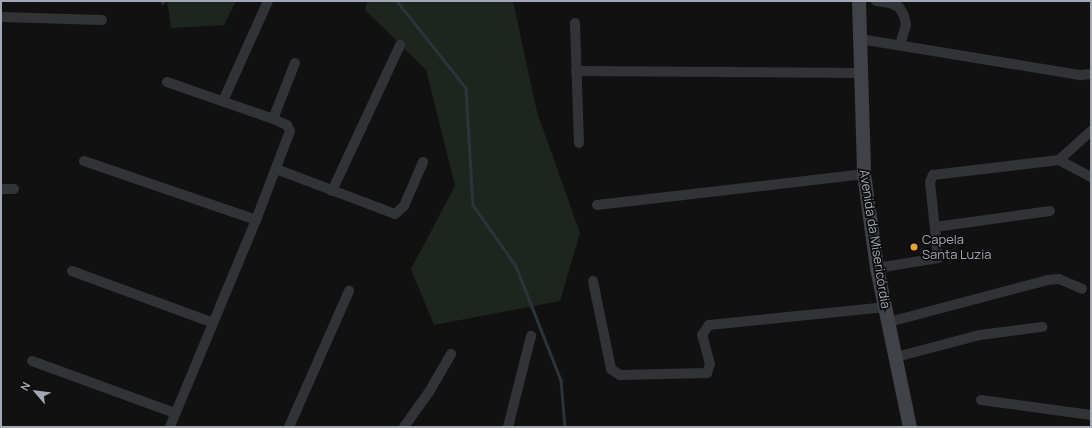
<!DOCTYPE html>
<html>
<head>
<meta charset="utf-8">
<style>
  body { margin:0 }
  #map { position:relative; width:1092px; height:428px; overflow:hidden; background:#111112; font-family:Manrope,sans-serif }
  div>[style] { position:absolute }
  .green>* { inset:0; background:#1e251e }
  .stream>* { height:2.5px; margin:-1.25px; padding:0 1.25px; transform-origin:1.25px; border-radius:1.25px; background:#2b343a }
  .street>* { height:10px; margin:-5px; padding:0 5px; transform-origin:5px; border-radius:5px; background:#323337 }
  .secondary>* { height:14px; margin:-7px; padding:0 7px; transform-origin:7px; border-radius:7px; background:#404247 }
  .dots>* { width:11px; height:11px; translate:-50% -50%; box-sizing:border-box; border:2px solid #0c0c0d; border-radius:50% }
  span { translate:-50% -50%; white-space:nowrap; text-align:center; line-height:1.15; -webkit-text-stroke:3.5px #0c0c0d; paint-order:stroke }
  .street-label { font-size:13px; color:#a3a8b2 }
  .poi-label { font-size:13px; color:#a3a8b2 }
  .left { translate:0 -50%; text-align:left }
  .frame { position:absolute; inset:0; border:2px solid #a3a8b2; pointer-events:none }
  .north { position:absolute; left:16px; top:372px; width:40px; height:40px; -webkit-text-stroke:3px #0c0c0d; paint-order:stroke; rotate:298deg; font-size:11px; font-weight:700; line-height:16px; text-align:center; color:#a3a8b2 }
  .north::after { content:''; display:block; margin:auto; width:14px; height:18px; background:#a3a8b2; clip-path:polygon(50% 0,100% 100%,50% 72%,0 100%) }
</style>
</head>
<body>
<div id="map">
  <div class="green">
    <i style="clip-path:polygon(167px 1px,236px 1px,224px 25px,171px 28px)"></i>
    <i style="clip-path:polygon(367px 1px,513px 1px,537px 112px,580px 233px,560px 301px,434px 325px,411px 269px,455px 186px,426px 70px,365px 10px)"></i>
  </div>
  <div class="stream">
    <i style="left:397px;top:1px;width:111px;rotate:51.6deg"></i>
    <i style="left:466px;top:88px;width:117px;rotate:86.6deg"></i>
    <i style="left:473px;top:205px;width:75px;rotate:54.8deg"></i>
    <i style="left:516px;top:266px;width:123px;rotate:68.5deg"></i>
    <i style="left:561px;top:380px;width:47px;rotate:85.1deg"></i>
    <i style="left:162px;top:3px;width:3px;rotate:-45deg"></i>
  </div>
  <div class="street">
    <i style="left:876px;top:1px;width:14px;rotate:8deg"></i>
    <i style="left:890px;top:3px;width:10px;rotate:24deg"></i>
    <i style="left:899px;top:7px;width:10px;rotate:61deg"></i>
    <i style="left:904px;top:16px;width:9px;rotate:77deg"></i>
    <i style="left:906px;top:25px;width:21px;rotate:107deg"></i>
    <i style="left:1px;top:17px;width:101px;rotate:1.7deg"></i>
    <i style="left:575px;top:23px;width:120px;rotate:88.1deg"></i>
    <i style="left:860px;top:39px;width:224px;rotate:9.3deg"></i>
    <i style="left:1081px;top:75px;width:10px;rotate:-6deg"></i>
    <i style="left:576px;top:71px;width:285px;rotate:0.4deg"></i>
    <i style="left:167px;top:82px;width:112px;rotate:19.2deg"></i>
    <i style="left:273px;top:119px;width:15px;rotate:23deg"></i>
    <i style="left:287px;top:125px;width:7px;rotate:63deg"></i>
    <i style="left:290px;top:131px;width:95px;rotate:110.9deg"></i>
    <i style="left:256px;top:220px;width:224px;rotate:112.6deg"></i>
    <i style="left:223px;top:101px;width:110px;rotate:-65.8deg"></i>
    <i style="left:273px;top:119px;width:60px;rotate:-68.6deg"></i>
    <i style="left:1059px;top:160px;width:43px;rotate:-42.2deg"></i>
    <i style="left:84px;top:161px;width:182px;rotate:18.9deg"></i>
    <i style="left:276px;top:169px;width:127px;rotate:20.7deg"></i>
    <i style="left:395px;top:214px;width:12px;rotate:-42deg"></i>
    <i style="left:404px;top:206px;width:48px;rotate:-66.6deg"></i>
    <i style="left:1px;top:189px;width:13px"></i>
    <i style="left:332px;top:191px;width:161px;rotate:-65deg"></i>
    <i style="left:597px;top:205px;width:269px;rotate:-6.6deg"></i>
    <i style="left:935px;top:227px;width:116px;rotate:-7.9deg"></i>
    <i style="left:877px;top:268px;width:62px;rotate:-9.3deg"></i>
    <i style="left:938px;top:258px;width:76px;rotate:-96deg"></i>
    <i style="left:930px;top:182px;width:8px;rotate:-67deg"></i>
    <i style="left:933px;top:175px;width:127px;rotate:-6.8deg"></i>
    <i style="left:1059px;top:160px;width:36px;rotate:28deg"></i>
    <i style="left:72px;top:271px;width:150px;rotate:20.2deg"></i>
    <i style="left:593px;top:281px;width:90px;rotate:78.4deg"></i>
    <i style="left:611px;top:369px;width:11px;rotate:34deg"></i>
    <i style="left:620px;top:375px;width:87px;rotate:-1.3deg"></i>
    <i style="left:707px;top:373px;width:9px;rotate:-72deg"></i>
    <i style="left:710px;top:364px;width:30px;rotate:-105deg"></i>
    <i style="left:702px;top:335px;width:12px;rotate:-55deg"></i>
    <i style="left:709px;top:325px;width:177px;rotate:-5.8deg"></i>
    <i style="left:889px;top:322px;width:164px;rotate:-14.8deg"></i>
    <i style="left:1048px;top:280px;width:11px;rotate:-5deg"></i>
    <i style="left:1059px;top:279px;width:25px;rotate:23deg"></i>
    <i style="left:896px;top:357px;width:87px;rotate:-14.7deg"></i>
    <i style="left:980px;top:335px;width:63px;rotate:-7.4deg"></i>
    <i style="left:32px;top:361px;width:152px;rotate:20deg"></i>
    <i style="left:981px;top:400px;width:111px;rotate:7.8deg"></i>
    <i style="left:289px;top:427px;width:149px;rotate:-66.2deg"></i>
    <i style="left:404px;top:427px;width:43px;rotate:-54.5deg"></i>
    <i style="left:429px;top:392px;width:44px;rotate:-59.9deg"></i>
    <i style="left:508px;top:427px;width:94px;rotate:-75.8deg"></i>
  </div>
  <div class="secondary">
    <i style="left:859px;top:1px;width:173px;rotate:88.3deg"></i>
    <i style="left:864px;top:174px;width:95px;rotate:82.1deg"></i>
    <i style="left:877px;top:268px;width:162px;rotate:78.3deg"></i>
  </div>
  <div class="dots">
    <i style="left:914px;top:247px;background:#e4a337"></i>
  </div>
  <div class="street-label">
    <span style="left:875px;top:239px;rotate:81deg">Avenida da Misericórdia</span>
  </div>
  <div class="poi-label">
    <span class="left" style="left:922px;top:247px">Capela<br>Santa Luzia</span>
  </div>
  <div class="frame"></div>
  <div class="north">N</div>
</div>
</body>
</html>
